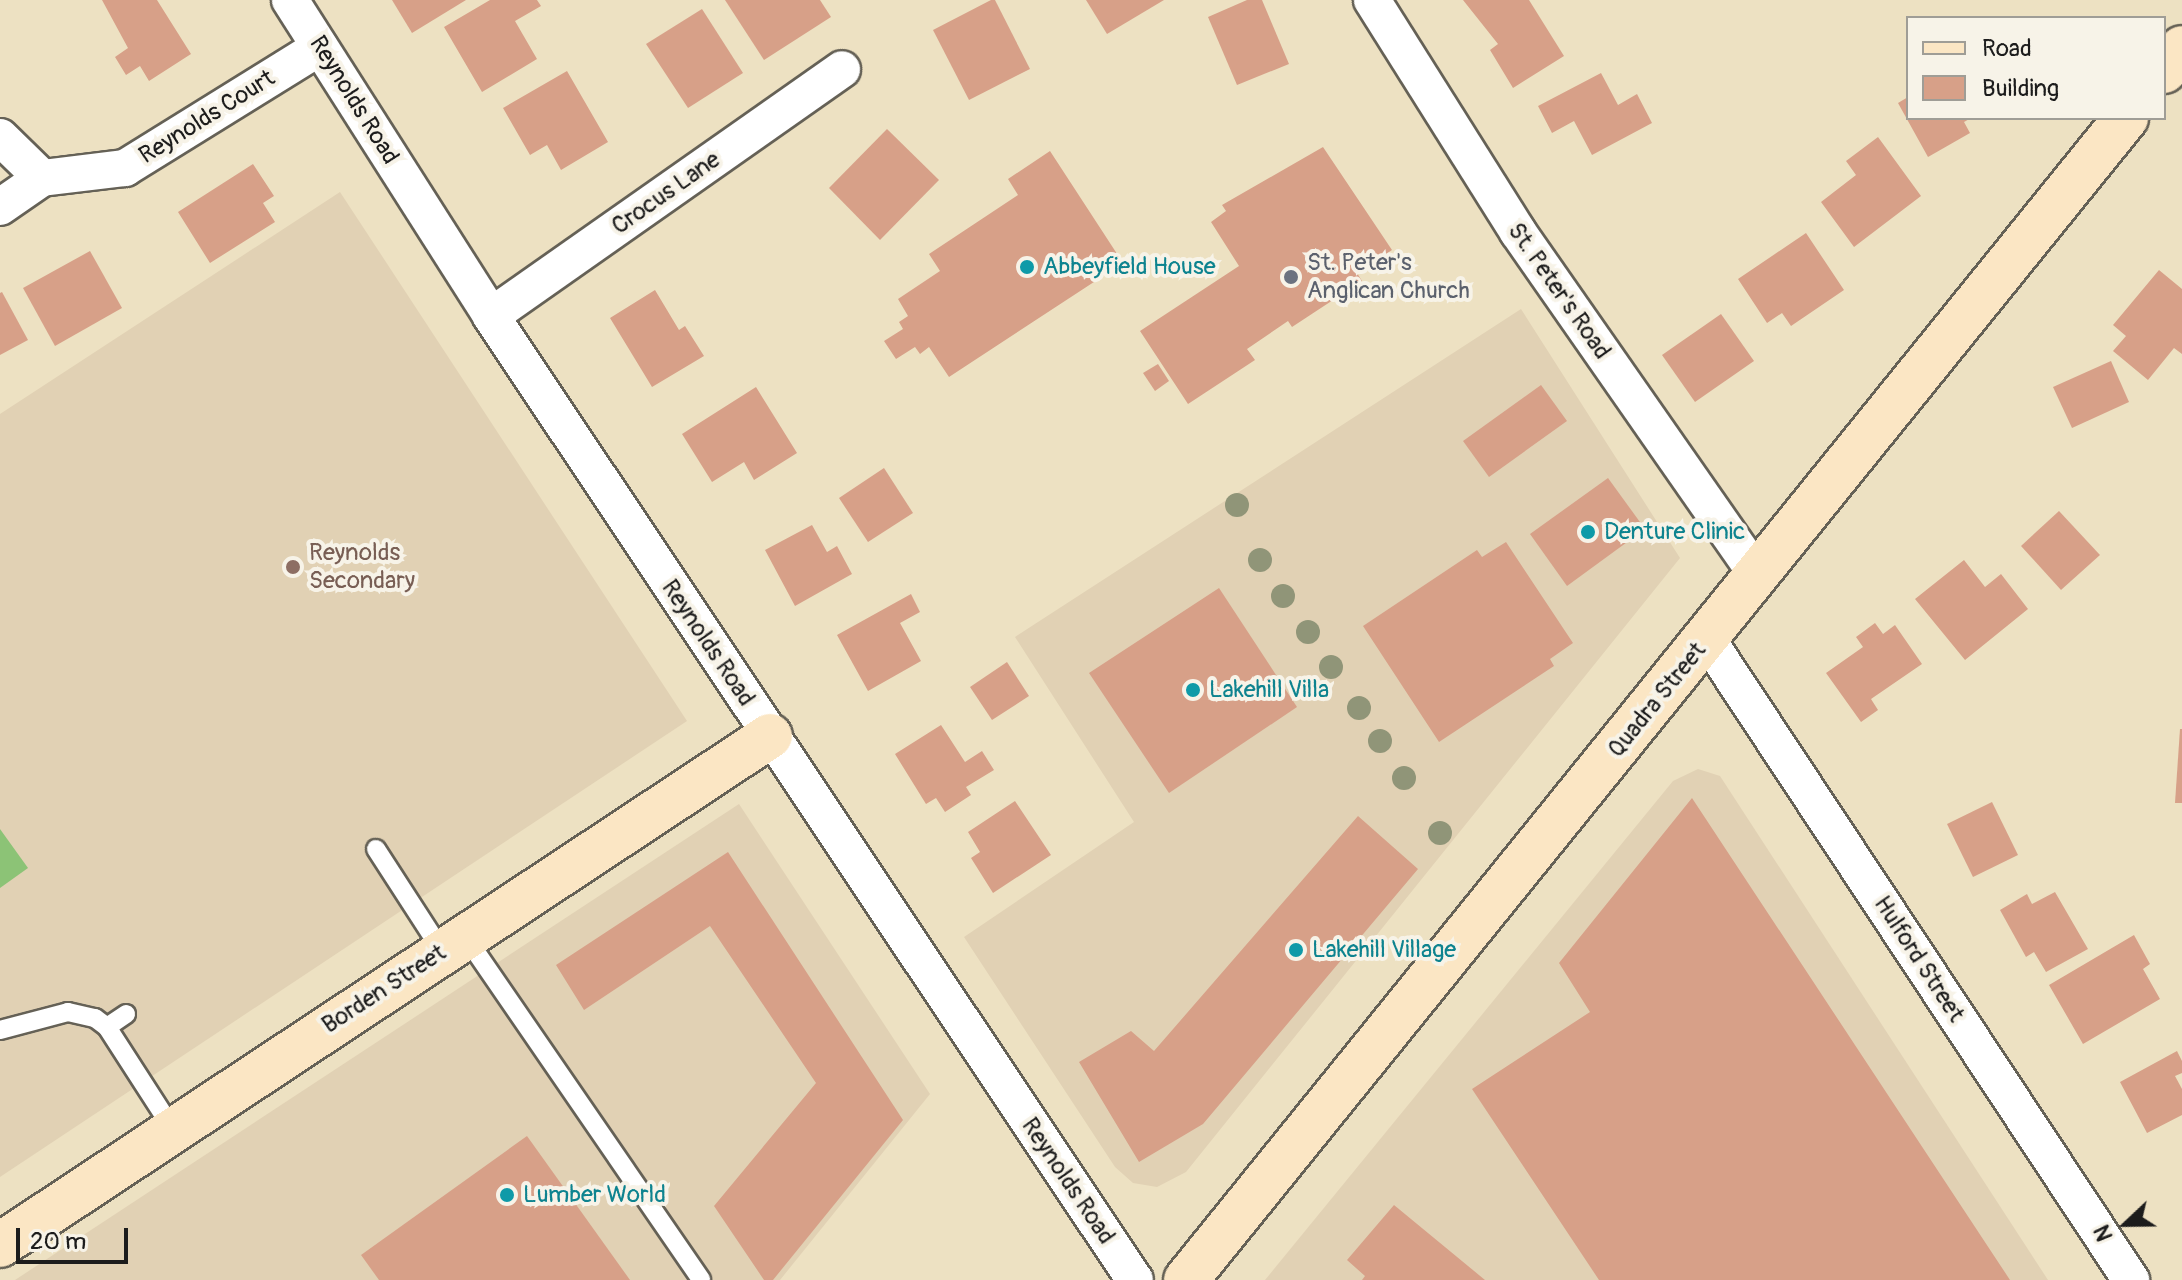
<!DOCTYPE html>
<html>
<head>
<meta charset="utf-8">
<style>
  body { margin:0 }
  #map { position:relative; width:2182px; height:1280px; overflow:hidden; background:#ede1c2; font-family:Pangolin,sans-serif }
  div>[style] { position:absolute }
  .built>* { inset:0; background:#e1d1b4 }
  .green>* { inset:0; background:#8cc376 }
  .building>* { inset:0; background:#d7a088 }
  .roads { filter:drop-shadow(2px 0 #656156) drop-shadow(-2px 0 #656156) drop-shadow(0 2px #656156) drop-shadow(0 -2px #656156) }
  .lane>* { height:18px; margin:-9px; padding:0 9px; transform-origin:9px; border-radius:9px; background:#fff }
  .street>* { height:36px; margin:-18px; padding:0 18px; transform-origin:18px; border-radius:18px; background:#fff }
  .secondary>* { height:44px; margin:-22px; padding:0 22px; transform-origin:22px; border-radius:22px; background:#fbe6c4 }
  .trees>* { width:24px; height:24px; margin:-12px; border-radius:50%; background:#909578 }
  .dots>* { width:22px; height:22px; translate:-50% -50%; box-sizing:border-box; border:4px solid #f7f3e8; border-radius:50% }
  span { translate:-50% -50%; white-space:nowrap; text-align:center; line-height:1.15; -webkit-text-stroke:8px #f7f3e8; paint-order:stroke }
  .street-label { font-size:24px; color:#1c1c1c }
  .worship-label { font-size:24px; color:#5b616d }
  .left { translate:0 -50%; text-align:left }
  .culture-label { font-size:24px; color:#0d838f }
  .education-label { font-size:24px; color:#785e54 }
  .legend { position:absolute; left:1906px; top:16px; width:260px; height:104px; box-sizing:border-box; background:#f7f3e8; border:2px solid #9f9d96; margin:0; padding:10px 14px; list-style:none; font-size:24px; color:#1c1c1c }
  .legend li { display:flex; align-items:center; gap:16px; height:40px }
  .legend b { width:40px; border:2px solid #9f9d96 }
  .north { position:absolute; left:2086px; top:1184px; width:80px; height:80px; -webkit-text-stroke:6px #f7f3e8; paint-order:stroke; rotate:248deg; font-size:22px; font-weight:700; line-height:32px; text-align:center; color:#1c1c1c }
  .north::after { content:''; display:block; margin:auto; width:28px; height:36px; background:#1c1c1c; clip-path:polygon(50% 0,100% 100%,50% 72%,0 100%) }
  .scale { position:absolute; left:16px; top:1228px; width:112px; height:36px; box-sizing:border-box; border:4px solid #1c1c1c; border-top:0; padding-left:10px; font-size:24px; line-height:28px; white-space:nowrap; color:#1c1c1c; -webkit-text-stroke:6px #f7f3e8; paint-order:stroke }
</style>
</head>
<body>
<div id="map">
  <div class="built">
    <i style="clip-path:polygon(340px 192px,687px 721px,0 1177px,0 414px)"></i>
    <i style="clip-path:polygon(1521px 309px,1680px 558px,1186px 1172px,1157px 1187px,1133px 1183px,1115px 1167px,964px 937px,1134px 822px,1015px 637px)"></i>
    <i style="clip-path:polygon(1698px 769px,1720px 776px,2048px 1280px,1265px 1280px,1673px 781px)"></i>
    <i style="clip-path:polygon(739px 804px,930px 1094px,780px 1280px,15px 1280px)"></i>
  </div>
  <div class="green">
    <i style="clip-path:polygon(0 829px,28px 868px,0 888px)"></i>
  </div>
  <div class="building">
    <i style="clip-path:polygon(102px 0,157px 0,191px 54px,149px 81px,140px 66px,126px 75px,115px 57px,128px 48px)"></i>
    <i style="clip-path:polygon(392px 0,466px 0,412px 33px)"></i>
    <i style="clip-path:polygon(490px 0,537px 0,541px 6px,515px 21px,537px 59px,482px 92px,444px 27px)"></i>
    <i style="clip-path:polygon(725px 0,820px 0,831px 17px,764px 60px)"></i>
    <i style="clip-path:polygon(991px 0,995px 0,1030px 69px,969px 100px,933px 30px)"></i>
    <i style="clip-path:polygon(1086px 0,1164px 0,1107px 34px)"></i>
    <i style="clip-path:polygon(1247px 0,1262px 0,1289px 64px,1237px 85px,1208px 17px)"></i>
    <i style="clip-path:polygon(1463px 0,1529px 0,1564px 56px,1513px 88px,1490px 50px,1498px 44px)"></i>
    <i style="clip-path:polygon(702px 9px,743px 73px,688px 108px,646px 44px)"></i>
    <i style="clip-path:polygon(567px 71px,608px 142px,561px 170px,547px 145px,530px 155px,503px 108px)"></i>
    <i style="clip-path:polygon(1601px 73px,1618px 105px,1637px 94px,1652px 123px,1592px 155px,1574px 121px,1552px 133px,1538px 106px)"></i>
    <i style="clip-path:polygon(1908px 97px,1908px 118px,1971px 118px,1964px 122px,1970px 133px,1928px 157px,1898px 103px)"></i>
    <i style="clip-path:polygon(887px 129px,939px 180px,880px 240px,829px 188px)"></i>
    <i style="clip-path:polygon(1878px 137px,1921px 196px,1854px 247px,1821px 202px,1856px 175px,1846px 161px)"></i>
    <i style="clip-path:polygon(1323px 147px,1392px 250px,1357px 273px,1362px 281px,1292px 327px,1288px 321px,1247px 349px,1255px 360px,1188px 404px,1140px 331px,1239px 266px,1211px 222px,1226px 211px,1222px 205px)"></i>
    <i style="clip-path:polygon(1050px 151px,1123px 263px,949px 377px,929px 347px,920px 354px,915px 347px,896px 359px,884px 341px,903px 329px,899px 322px,908px 316px,898px 299px,940px 271px,929px 254px,1018px 195px,1008px 179px)"></i>
    <i style="clip-path:polygon(253px 164px,274px 196px,263px 203px,275px 222px,210px 263px,178px 212px)"></i>
    <i style="clip-path:polygon(1806px 233px,1844px 290px,1791px 326px,1782px 313px,1767px 323px,1738px 279px)"></i>
    <i style="clip-path:polygon(90px 251px,122px 308px,55px 346px,23px 288px)"></i>
    <i style="clip-path:polygon(2159px 270px,2182px 289px,2182px 354px,2174px 348px,2148px 380px,2113px 351px,2126px 336px,2113px 325px)"></i>
    <i style="clip-path:polygon(655px 290px,679px 330px,685px 326px,704px 356px,652px 387px,610px 318px)"></i>
    <i style="clip-path:polygon(2px 292px,28px 340px,0 355px,0 293px)"></i>
    <i style="clip-path:polygon(1721px 314px,1754px 361px,1695px 402px,1662px 355px)"></i>
    <i style="clip-path:polygon(2111px 361px,2129px 402px,2072px 428px,2053px 387px)"></i>
    <i style="clip-path:polygon(1158px 364px,1169px 381px,1155px 391px,1143px 373px)"></i>
    <i style="clip-path:polygon(1541px 385px,1567px 421px,1489px 477px,1463px 441px)"></i>
    <i style="clip-path:polygon(756px 387px,797px 453px,754px 480px,744px 462px,712px 482px,682px 434px)"></i>
    <i style="clip-path:polygon(884px 468px,913px 513px,868px 542px,839px 498px)"></i>
    <i style="clip-path:polygon(1608px 478px,1645px 529px,1567px 586px,1530px 534px)"></i>
    <i style="clip-path:polygon(2059px 511px,2100px 555px,2061px 590px,2021px 546px)"></i>
    <i style="clip-path:polygon(812px 525px,827px 552px,837px 546px,852px 574px,795px 606px,765px 550px)"></i>
    <i style="clip-path:polygon(1506px 542px,1573px 643px,1550px 659px,1554px 666px,1439px 742px,1363px 626px,1477px 550px,1482px 557px)"></i>
    <i style="clip-path:polygon(1964px 560px,1985px 587px,2001px 574px,2028px 609px,1965px 660px,1915px 599px)"></i>
    <i style="clip-path:polygon(1219px 588px,1297px 707px,1169px 793px,1089px 673px)"></i>
    <i style="clip-path:polygon(911px 594px,920px 612px,900px 623px,921px 661px,868px 691px,837px 635px)"></i>
    <i style="clip-path:polygon(1875px 623px,1883px 634px,1895px 625px,1922px 664px,1871px 699px,1878px 710px,1861px 722px,1826px 673px,1863px 647px,1856px 637px)"></i>
    <i style="clip-path:polygon(1007px 662px,1029px 696px,992px 720px,970px 687px)"></i>
    <i style="clip-path:polygon(941px 725px,965px 762px,982px 751px,994px 770px,966px 787px,971px 795px,945px 812px,936px 798px,926px 804px,895px 754px)"></i>
    <i style="clip-path:polygon(2180px 729px,2182px 729px,2182px 803px,2175px 803px)"></i>
    <i style="clip-path:polygon(1692px 798px,2010px 1280px,1599px 1280px,1472px 1089px,1590px 1012px,1559px 963px)"></i>
    <i style="clip-path:polygon(1015px 801px,1051px 855px,993px 893px,971px 858px,980px 852px,968px 832px)"></i>
    <i style="clip-path:polygon(1992px 802px,2018px 855px,1973px 877px,1947px 824px)"></i>
    <i style="clip-path:polygon(1358px 816px,1418px 869px,1203px 1124px,1139px 1162px,1079px 1062px,1131px 1031px,1154px 1051px)"></i>
    <i style="clip-path:polygon(728px 852px,903px 1120px,773px 1280px,764px 1280px,714px 1206px,816px 1083px,710px 926px,584px 1010px,556px 965px)"></i>
    <i style="clip-path:polygon(2055px 892px,2088px 949px,2046px 972px,2034px 952px,2026px 957px,2000px 910px,2027px 894px,2032px 904px)"></i>
    <i style="clip-path:polygon(2134px 935px,2150px 964px,2143px 969px,2160px 999px,2083px 1044px,2049px 985px)"></i>
    <i style="clip-path:polygon(2177px 1051px,2182px 1061px,2182px 1073px,2175px 1076px,2182px 1089px,2182px 1115px,2147px 1133px,2120px 1082px)"></i>
    <i style="clip-path:polygon(527px 1136px,630px 1280px,379px 1280px,361px 1255px)"></i>
    <i style="clip-path:polygon(1394px 1205px,1485px 1280px,1362px 1280px,1365px 1276px,1347px 1260px)"></i>
  </div>
  <div class="roads">
    <div class="lane">
      <i style="left:376px;top:849px;width:121px;rotate:57.1deg"></i>
      <i style="left:465px;top:936px;width:417px;rotate:55.5deg"></i>
      <i style="left:107px;top:1027px;width:23px;rotate:-34deg"></i>
      <i style="left:0;top:1030px;width:70px;rotate:-14.8deg"></i>
      <i style="left:68px;top:1012px;width:28px;rotate:13deg"></i>
      <i style="left:95px;top:1018px;width:15px;rotate:37deg"></i>
      <i style="left:107px;top:1027px;width:120px;rotate:57.2deg"></i>
    </div>
    <div class="street">
      <i style="left:290px;top:0;width:375px;rotate:57.5deg"></i>
      <i style="left:491px;top:316px;width:1159px;rotate:56.26deg"></i>
      <i style="left:1372px;top:0;width:274px;rotate:57.8deg"></i>
      <i style="left:1518px;top:232px;width:418px;rotate:55.1deg"></i>
      <i style="left:0;top:137px;width:59px;rotate:44.3deg"></i>
      <i style="left:0;top:207px;width:51px;rotate:-34.6deg"></i>
      <i style="left:42px;top:178px;width:84px;rotate:-6.9deg"></i>
      <i style="left:125px;top:168px;width:229px;rotate:-31.8deg"></i>
      <i style="left:491px;top:316px;width:429px;rotate:-35.1deg"></i>
      <i style="left:1707px;top:639px;width:769px;rotate:56.52deg"></i>
    </div>
    <div class="secondary">
      <i style="left:2164px;top:71px;width:29px;rotate:-52deg"></i>
      <i style="left:0;top:1245px;width:923px;rotate:-33.47deg"></i>
      <i style="left:1186px;top:1280px;width:1495px;rotate:-51.03deg"></i>
    </div>
  </div>
  <div class="trees">
    <i style="left:1237px;top:505px"></i>
    <i style="left:1260px;top:560px"></i>
    <i style="left:1283px;top:596px"></i>
    <i style="left:1308px;top:632px"></i>
    <i style="left:1331px;top:667px"></i>
    <i style="left:1359px;top:708px"></i>
    <i style="left:1380px;top:741px"></i>
    <i style="left:1404px;top:778px"></i>
    <i style="left:1440px;top:833px"></i>
  </div>
  <div class="dots">
    <i style="left:1027px;top:267px;background:#0f9aa8"></i>
    <i style="left:1291px;top:277px;background:#6b7280"></i>
    <i style="left:1588px;top:532px;background:#0f9aa8"></i>
    <i style="left:293px;top:567px;background:#8d6e63"></i>
    <i style="left:1193px;top:690px;background:#0f9aa8"></i>
    <i style="left:1296px;top:950px;background:#0f9aa8"></i>
    <i style="left:507px;top:1195px;background:#0f9aa8"></i>
  </div>
  <div class="street-label">
    <span style="left:354px;top:100px;rotate:58deg">Reynolds Road</span>
    <span style="left:207px;top:117px;rotate:-32deg">Reynolds Court</span>
    <span style="left:666px;top:193px;rotate:-35deg">Crocus Lane</span>
    <span style="left:1559px;top:291px;rotate:55deg">St. Peter's Road</span>
    <span style="left:708px;top:643px;rotate:56deg">Reynolds Road</span>
    <span style="left:1657px;top:700px;rotate:-51deg">Quadra Street</span>
    <span style="left:1919px;top:959px;rotate:57deg">Hulford Street</span>
    <span style="left:384px;top:989px;rotate:-33deg">Borden Street</span>
    <span style="left:1068px;top:1181px;rotate:56deg">Reynolds Road</span>
  </div>
  <div class="worship-label">
    <span class="left" style="left:1307px;top:277px">St. Peter's<br>Anglican Church</span>
  </div>
  <div class="culture-label">
    <span class="left" style="left:1043px;top:267px">Abbeyfield House</span>
    <span class="left" style="left:1604px;top:532px">Denture Clinic</span>
    <span class="left" style="left:1209px;top:690px">Lakehill Villa</span>
    <span class="left" style="left:1312px;top:950px">Lakehill Village</span>
    <span class="left" style="left:523px;top:1195px">Lumber World</span>
  </div>
  <div class="education-label">
    <span class="left" style="left:309px;top:567px">Reynolds<br>Secondary</span>
  </div>
  <ul class="legend">
  <li><b style="height:10px;background:#fbe6c4"></b>Road</li>
  <li><b style="height:22px;background:#d7a088"></b>Building</li>
  </ul>
  <div class="north">N</div>
  <div class="scale">20 m</div>
</div>
</body>
</html>
